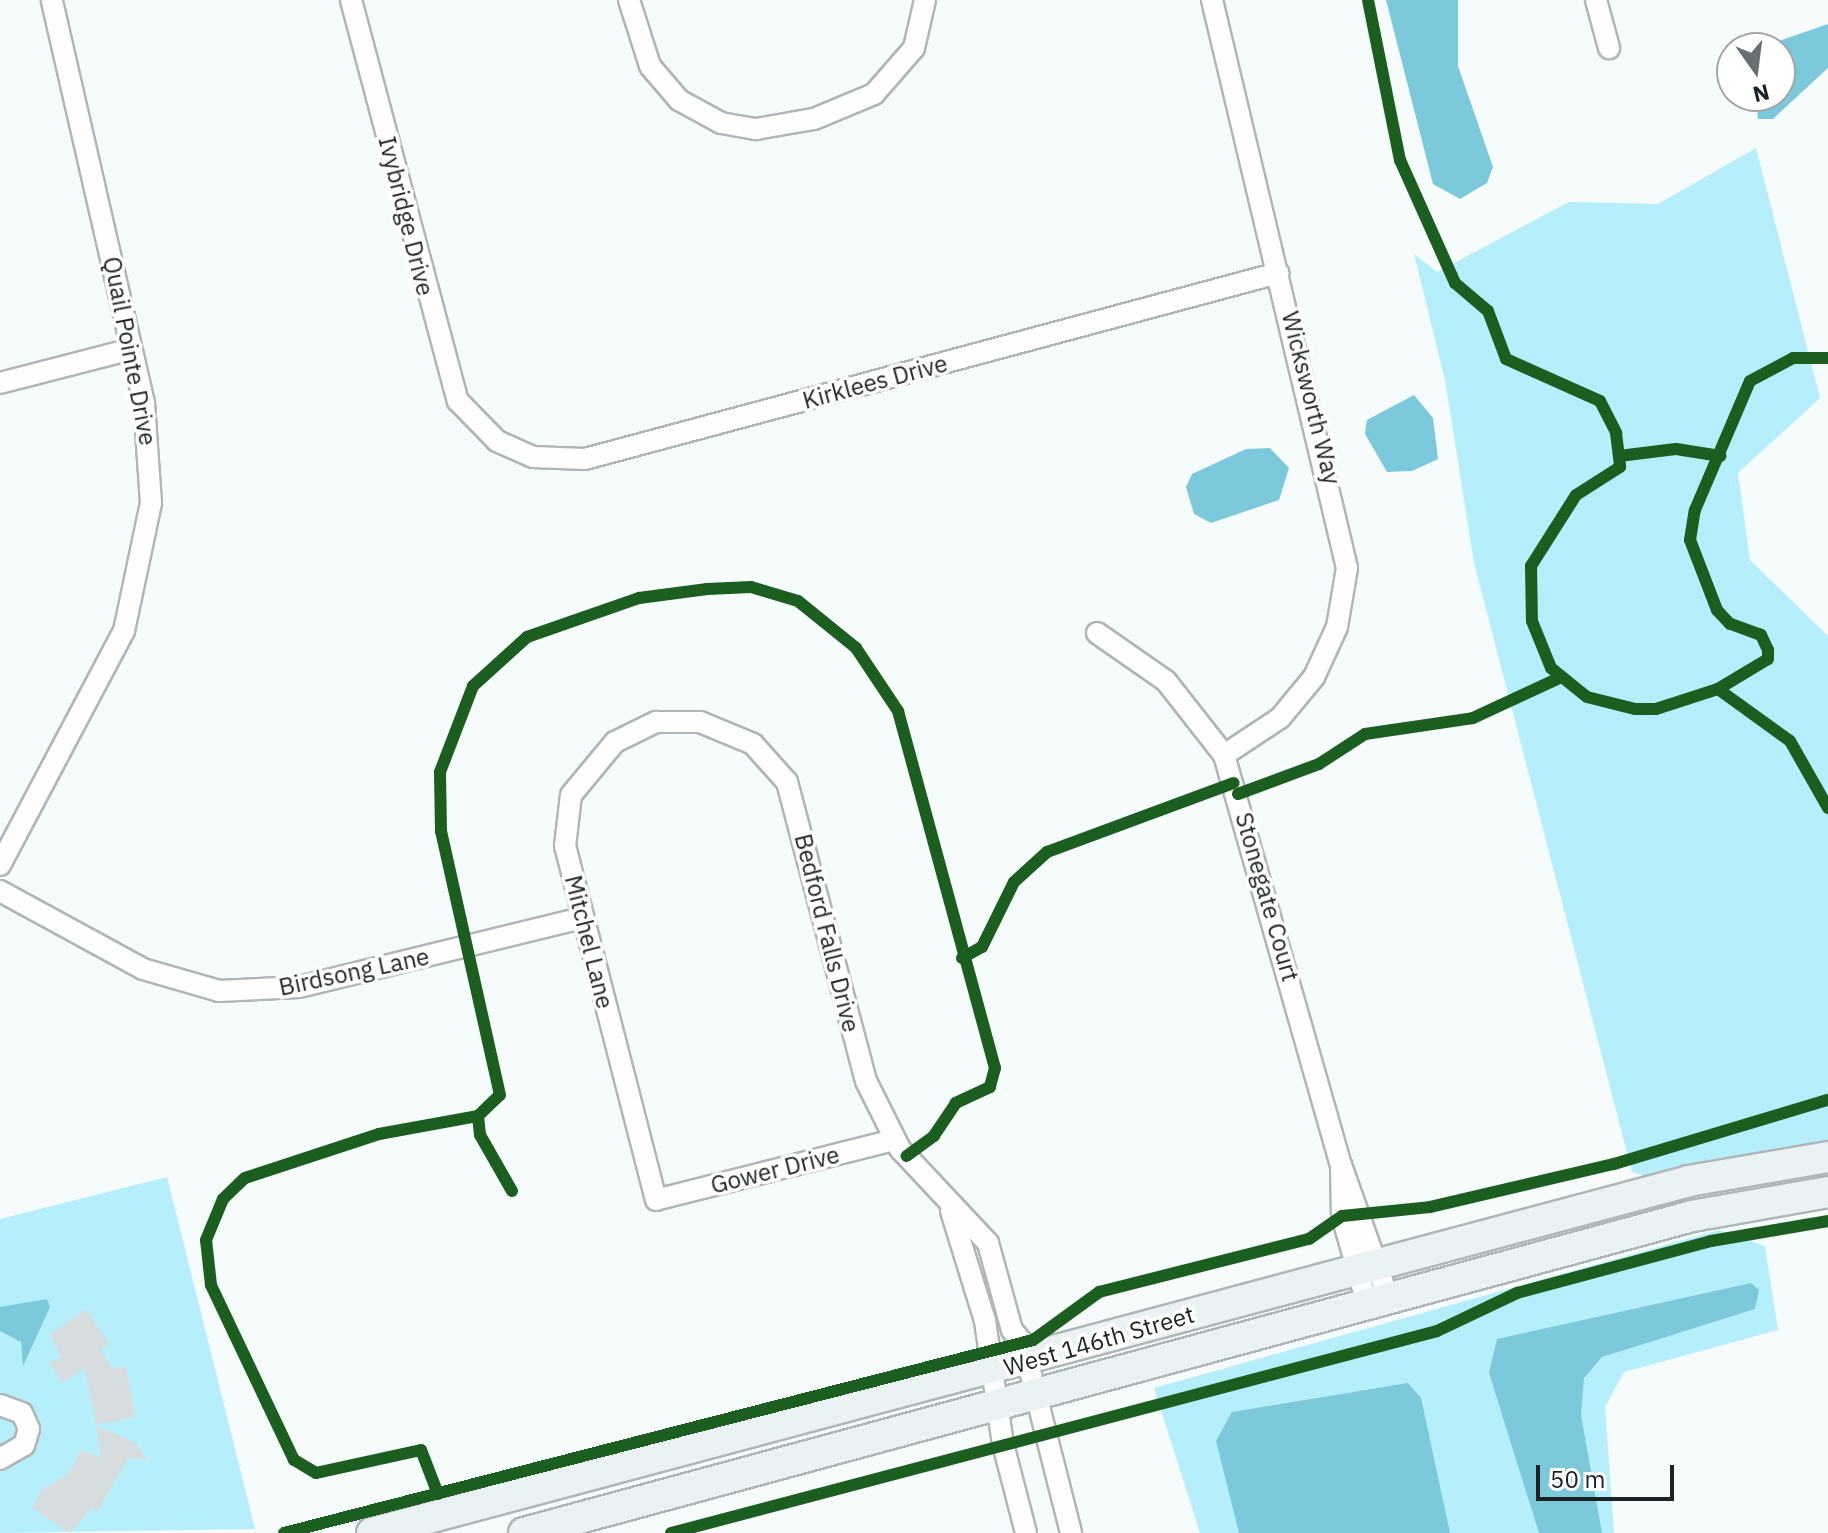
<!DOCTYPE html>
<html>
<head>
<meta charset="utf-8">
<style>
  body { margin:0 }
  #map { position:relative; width:1828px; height:1533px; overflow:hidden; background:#f6fbfc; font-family:"IBM Plex Sans",sans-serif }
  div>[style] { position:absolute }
  .green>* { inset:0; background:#b6eefc }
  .water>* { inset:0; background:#7cc9db }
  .building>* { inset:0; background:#d7ddde }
  .roads { filter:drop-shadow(2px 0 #b0b6b8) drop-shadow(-2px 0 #b0b6b8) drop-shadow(0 2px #b0b6b8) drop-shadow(0 -2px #b0b6b8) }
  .street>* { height:20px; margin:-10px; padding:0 10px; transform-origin:10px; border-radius:10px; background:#fefeff }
  .primary>* { height:30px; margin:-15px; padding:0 15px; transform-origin:15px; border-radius:15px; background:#eaf2f4 }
  .cycleway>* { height:12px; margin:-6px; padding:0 6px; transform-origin:6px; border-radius:6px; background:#1b5e20 }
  span { translate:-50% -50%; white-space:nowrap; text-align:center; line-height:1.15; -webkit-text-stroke:7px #fff; paint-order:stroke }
  .street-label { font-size:24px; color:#1c2325 }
  .north { position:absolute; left:1716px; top:32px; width:80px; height:80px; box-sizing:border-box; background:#fff; border:2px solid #a4a7a8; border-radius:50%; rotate:166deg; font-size:22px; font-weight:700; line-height:32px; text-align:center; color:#1c2325 }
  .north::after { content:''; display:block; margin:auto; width:28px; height:36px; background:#686f70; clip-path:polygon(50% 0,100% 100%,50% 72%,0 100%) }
  .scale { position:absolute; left:1536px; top:1465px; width:138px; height:36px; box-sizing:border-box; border:4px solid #1c2325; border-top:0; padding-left:10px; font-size:24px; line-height:28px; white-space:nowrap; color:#1c2325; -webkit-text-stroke:6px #fff; paint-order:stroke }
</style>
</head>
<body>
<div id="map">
  <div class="green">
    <i style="clip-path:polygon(1756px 148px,1820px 398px,1738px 473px,1750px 560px,1828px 636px,1828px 1144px,1652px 1178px,1632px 1172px,1474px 563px,1445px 380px,1414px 254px,1437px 272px,1569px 202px,1658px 204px)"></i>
    <i style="clip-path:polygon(167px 1177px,255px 1529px,0 1533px,0 1219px)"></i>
    <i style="clip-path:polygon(1719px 1230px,1765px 1246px,1778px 1330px,1624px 1372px,1605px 1407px,1614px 1533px,1200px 1533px,1154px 1388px)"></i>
  </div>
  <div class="water">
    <i style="clip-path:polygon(1386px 0,1458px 0,1458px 66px,1493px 167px,1487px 183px,1460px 199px,1433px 184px)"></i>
    <i style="clip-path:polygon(1828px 24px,1828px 68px,1773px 119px,1758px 119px,1756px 96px,1780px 96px,1780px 48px,1764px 46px)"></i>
    <i style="clip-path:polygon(1414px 395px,1433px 418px,1438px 459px,1412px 471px,1387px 472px,1365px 434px,1367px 420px)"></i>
    <i style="clip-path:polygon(1270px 448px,1289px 468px,1279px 500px,1211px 523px,1194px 514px,1186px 487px,1192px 474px,1246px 449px)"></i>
    <i style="clip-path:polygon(1751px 1283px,1759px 1290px,1755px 1309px,1602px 1357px,1584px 1378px,1581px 1415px,1602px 1533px,1539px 1533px,1489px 1373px,1497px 1339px)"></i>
    <i style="clip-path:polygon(47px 1299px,50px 1307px,23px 1366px,21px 1342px,0 1331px,0 1307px)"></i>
    <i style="clip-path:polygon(1408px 1383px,1421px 1398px,1450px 1533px,1239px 1533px,1216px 1441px,1232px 1412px)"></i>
  </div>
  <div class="building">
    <i style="clip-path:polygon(86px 1309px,109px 1344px,100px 1350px,114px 1369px,126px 1367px,135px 1417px,96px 1425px,85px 1368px,63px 1383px,49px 1364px,61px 1357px,50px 1334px)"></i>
    <i style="clip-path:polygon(96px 1426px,135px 1442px,147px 1460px,128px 1458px,97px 1512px,91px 1508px,70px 1533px,32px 1508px,42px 1490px,69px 1473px,81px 1450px,101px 1458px)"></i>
  </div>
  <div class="roads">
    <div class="street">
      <i style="left:351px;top:0;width:415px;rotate:75.1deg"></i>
      <i style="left:458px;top:401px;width:56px;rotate:45.7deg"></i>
      <i style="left:497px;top:441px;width:39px;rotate:24deg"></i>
      <i style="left:533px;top:457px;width:52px;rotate:2.2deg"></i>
      <i style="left:585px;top:459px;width:718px;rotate:-15.02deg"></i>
      <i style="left:629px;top:0;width:69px;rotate:72.3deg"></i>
      <i style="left:650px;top:66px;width:45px;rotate:49.5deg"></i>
      <i style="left:679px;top:100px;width:48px;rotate:28.7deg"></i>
      <i style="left:721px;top:123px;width:36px;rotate:10deg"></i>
      <i style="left:756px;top:129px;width:59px;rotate:-9.8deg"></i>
      <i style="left:814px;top:119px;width:65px;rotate:-22.6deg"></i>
      <i style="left:874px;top:94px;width:61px;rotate:-49deg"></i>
      <i style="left:914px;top:48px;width:49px;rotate:-77.1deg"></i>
      <i style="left:1212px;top:0;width:584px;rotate:76.63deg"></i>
      <i style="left:1347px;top:568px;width:60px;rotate:99.6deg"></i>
      <i style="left:1337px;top:627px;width:55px;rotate:114.7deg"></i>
      <i style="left:1314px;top:677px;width:53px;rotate:129.7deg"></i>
      <i style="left:1280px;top:718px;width:67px;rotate:146.5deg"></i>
      <i style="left:1596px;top:0;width:50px;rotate:74.8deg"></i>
      <i style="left:0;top:383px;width:135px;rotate:-14.5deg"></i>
      <i style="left:1097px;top:633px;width:84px;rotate:34.8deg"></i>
      <i style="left:1166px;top:681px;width:94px;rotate:51.9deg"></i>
      <i style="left:1224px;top:755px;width:426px;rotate:74.1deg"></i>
      <i style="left:1341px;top:1165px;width:140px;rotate:70.4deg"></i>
      <i style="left:0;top:865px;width:265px;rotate:-62.1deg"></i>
      <i style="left:124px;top:631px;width:131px;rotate:-78.1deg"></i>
      <i style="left:151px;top:503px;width:100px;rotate:-94deg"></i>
      <i style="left:144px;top:403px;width:413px;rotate:-102.9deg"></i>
      <i style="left:0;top:891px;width:163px;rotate:28.6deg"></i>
      <i style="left:143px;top:969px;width:79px;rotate:16.1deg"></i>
      <i style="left:219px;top:991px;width:80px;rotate:-2.9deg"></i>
      <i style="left:299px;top:987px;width:291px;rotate:-13.7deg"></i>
      <i style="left:894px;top:1140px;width:245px;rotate:165.9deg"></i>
      <i style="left:656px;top:1200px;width:366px;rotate:-104.4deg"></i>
      <i style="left:565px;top:846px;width:51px;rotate:-83.3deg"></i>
      <i style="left:571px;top:795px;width:69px;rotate:-50.3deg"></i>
      <i style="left:615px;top:742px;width:46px;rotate:-26deg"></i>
      <i style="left:656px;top:722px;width:44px"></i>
      <i style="left:700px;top:722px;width:57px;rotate:22.5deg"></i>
      <i style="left:753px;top:744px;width:51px;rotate:48.2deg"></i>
      <i style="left:787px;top:782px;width:309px;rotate:75.2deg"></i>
      <i style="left:866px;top:1081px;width:76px;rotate:63.4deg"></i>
      <i style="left:900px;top:1149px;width:129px;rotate:46.9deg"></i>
      <i style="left:988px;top:1243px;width:90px;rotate:74.6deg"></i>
      <i style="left:1012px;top:1330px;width:17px;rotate:50deg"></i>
      <i style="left:1023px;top:1343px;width:196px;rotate:75.8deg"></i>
      <i style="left:1341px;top:1165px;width:51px;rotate:88.9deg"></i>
      <i style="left:1342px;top:1216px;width:91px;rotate:74deg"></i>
      <i style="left:951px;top:1211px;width:115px;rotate:72.8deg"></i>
      <i style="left:985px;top:1321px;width:124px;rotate:81.7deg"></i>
      <i style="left:1003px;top:1444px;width:92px;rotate:75.5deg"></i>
      <i style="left:0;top:1405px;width:23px;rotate:20deg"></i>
      <i style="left:22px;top:1413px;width:17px;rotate:66deg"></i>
      <i style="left:29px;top:1429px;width:17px;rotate:107deg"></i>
      <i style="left:24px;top:1445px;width:28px;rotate:150deg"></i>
    </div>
    <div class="primary">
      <i style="left:372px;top:1533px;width:1363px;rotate:-14.96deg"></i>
      <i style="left:1689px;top:1181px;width:141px;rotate:-9.8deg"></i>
      <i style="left:524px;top:1533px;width:1210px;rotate:-15.18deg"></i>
      <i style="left:1692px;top:1216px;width:138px;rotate:-10deg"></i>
    </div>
  </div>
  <div class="cycleway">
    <i style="left:1368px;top:0;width:163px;rotate:78.7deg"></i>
    <i style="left:1400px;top:160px;width:135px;rotate:65.9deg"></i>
    <i style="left:1455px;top:283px;width:43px;rotate:40.3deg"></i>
    <i style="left:1488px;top:311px;width:51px;rotate:69.4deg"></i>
    <i style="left:1506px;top:359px;width:103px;rotate:24.1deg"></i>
    <i style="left:1600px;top:401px;width:36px;rotate:63deg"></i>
    <i style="left:1616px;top:433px;width:34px;rotate:83deg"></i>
    <i style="left:1620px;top:467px;width:52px;rotate:147.5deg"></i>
    <i style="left:1576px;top:495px;width:84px;rotate:122.4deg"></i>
    <i style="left:1531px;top:566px;width:55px;rotate:89deg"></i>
    <i style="left:1532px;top:621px;width:51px;rotate:68deg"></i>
    <i style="left:1551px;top:668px;width:46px;rotate:38.9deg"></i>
    <i style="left:1587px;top:697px;width:49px;rotate:14deg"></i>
    <i style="left:1635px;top:709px;width:21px"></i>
    <i style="left:1656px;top:709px;width:65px;rotate:-17.9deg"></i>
    <i style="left:1718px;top:689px;width:89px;rotate:35.8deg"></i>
    <i style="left:1790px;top:741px;width:77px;rotate:60.4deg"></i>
    <i style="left:1619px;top:456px;width:57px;rotate:-7deg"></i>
    <i style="left:1676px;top:449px;width:45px;rotate:9deg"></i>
    <i style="left:1718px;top:689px;width:58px;rotate:-31deg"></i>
    <i style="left:1768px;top:659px;width:9px;rotate:-90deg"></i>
    <i style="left:1768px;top:650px;width:17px;rotate:-115deg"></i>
    <i style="left:1761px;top:635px;width:33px;rotate:-160deg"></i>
    <i style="left:1730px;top:624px;width:19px;rotate:-133deg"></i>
    <i style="left:1717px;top:610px;width:75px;rotate:-111.1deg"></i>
    <i style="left:1690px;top:540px;width:30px;rotate:-81deg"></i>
    <i style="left:1695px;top:510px;width:140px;rotate:-66.9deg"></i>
    <i style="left:1750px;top:381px;width:49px;rotate:-28.1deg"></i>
    <i style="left:1793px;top:358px;width:35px"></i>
    <i style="left:1238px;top:794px;width:86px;rotate:-20.3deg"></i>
    <i style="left:1319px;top:764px;width:55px;rotate:-33.1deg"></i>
    <i style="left:1365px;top:734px;width:109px;rotate:-8.4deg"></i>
    <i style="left:1473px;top:718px;width:95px;rotate:-24.9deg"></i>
    <i style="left:962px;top:958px;width:23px;rotate:-29deg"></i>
    <i style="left:982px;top:947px;width:72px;rotate:-63.8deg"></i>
    <i style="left:1014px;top:882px;width:45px;rotate:-42.3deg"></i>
    <i style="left:1047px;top:852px;width:199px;rotate:-20.3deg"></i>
    <i style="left:512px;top:1191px;width:64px;rotate:-119.7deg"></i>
    <i style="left:480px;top:1135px;width:19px;rotate:-96deg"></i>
    <i style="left:478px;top:1116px;width:30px;rotate:-44deg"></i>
    <i style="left:500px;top:1095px;width:271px;rotate:-102.6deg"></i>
    <i style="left:441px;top:831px;width:59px;rotate:-91deg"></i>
    <i style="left:440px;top:772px;width:92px;rotate:-69deg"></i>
    <i style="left:473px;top:686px;width:73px;rotate:-42.2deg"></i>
    <i style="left:527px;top:637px;width:119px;rotate:-19.2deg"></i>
    <i style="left:639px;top:598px;width:69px;rotate:-7.5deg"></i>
    <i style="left:707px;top:589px;width:44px;rotate:-2.6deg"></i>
    <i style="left:751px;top:587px;width:49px;rotate:16.6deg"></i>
    <i style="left:798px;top:601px;width:75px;rotate:39deg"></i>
    <i style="left:856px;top:648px;width:76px;rotate:56.3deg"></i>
    <i style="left:898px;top:711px;width:370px;rotate:74.8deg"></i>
    <i style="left:995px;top:1068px;width:20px;rotate:105deg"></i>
    <i style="left:990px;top:1087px;width:38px;rotate:155deg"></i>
    <i style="left:956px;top:1103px;width:40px;rotate:124deg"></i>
    <i style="left:934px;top:1136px;width:34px;rotate:144deg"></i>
    <i style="left:438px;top:1494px;width:47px;rotate:-111.1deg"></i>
    <i style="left:421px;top:1450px;width:107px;rotate:167.6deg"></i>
    <i style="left:316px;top:1473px;width:26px;rotate:-149deg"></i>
    <i style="left:294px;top:1460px;width:194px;rotate:-115.4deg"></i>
    <i style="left:211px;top:1285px;width:45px;rotate:-96.3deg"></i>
    <i style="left:206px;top:1240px;width:44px;rotate:-67.5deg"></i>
    <i style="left:223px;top:1199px;width:30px;rotate:-44deg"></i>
    <i style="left:245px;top:1178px;width:141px;rotate:-18.2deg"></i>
    <i style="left:379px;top:1134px;width:101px;rotate:-10.3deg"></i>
    <i style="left:284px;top:1533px;width:773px;rotate:-14.45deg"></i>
    <i style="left:1033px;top:1340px;width:82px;rotate:-36deg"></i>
    <i style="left:1099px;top:1292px;width:217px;rotate:-14.2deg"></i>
    <i style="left:1309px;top:1239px;width:40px;rotate:-34.9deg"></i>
    <i style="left:1342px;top:1216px;width:88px;rotate:-5.8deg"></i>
    <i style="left:1430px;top:1207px;width:189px;rotate:-13.2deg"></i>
    <i style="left:1614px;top:1164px;width:223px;rotate:-16.7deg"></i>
    <i style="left:671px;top:1533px;width:792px;rotate:-14.77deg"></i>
    <i style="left:1437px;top:1331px;width:89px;rotate:-25.4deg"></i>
    <i style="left:1517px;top:1293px;width:201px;rotate:-15deg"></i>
    <i style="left:1711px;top:1241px;width:119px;rotate:-9.7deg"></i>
  </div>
  <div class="street-label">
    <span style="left:406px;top:216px;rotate:76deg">Ivybridge Drive</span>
    <span style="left:130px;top:351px;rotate:79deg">Quail Pointe Drive</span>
    <span style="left:875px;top:382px;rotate:-15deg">Kirklees Drive</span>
    <span style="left:1311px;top:398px;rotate:76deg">Wicksworth Way</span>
    <span style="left:1267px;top:897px;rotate:74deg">Stonegate Court</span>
    <span style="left:827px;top:933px;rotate:76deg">Bedford Falls Drive</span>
    <span style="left:589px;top:942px;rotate:76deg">Mitchel Lane</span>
    <span style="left:354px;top:972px;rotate:-12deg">Birdsong Lane</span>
    <span style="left:775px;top:1170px;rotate:-14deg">Gower Drive</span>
    <span style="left:1099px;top:1341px;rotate:-16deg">West 146th Street</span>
  </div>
  <div class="north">N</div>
  <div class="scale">50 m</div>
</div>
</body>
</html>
